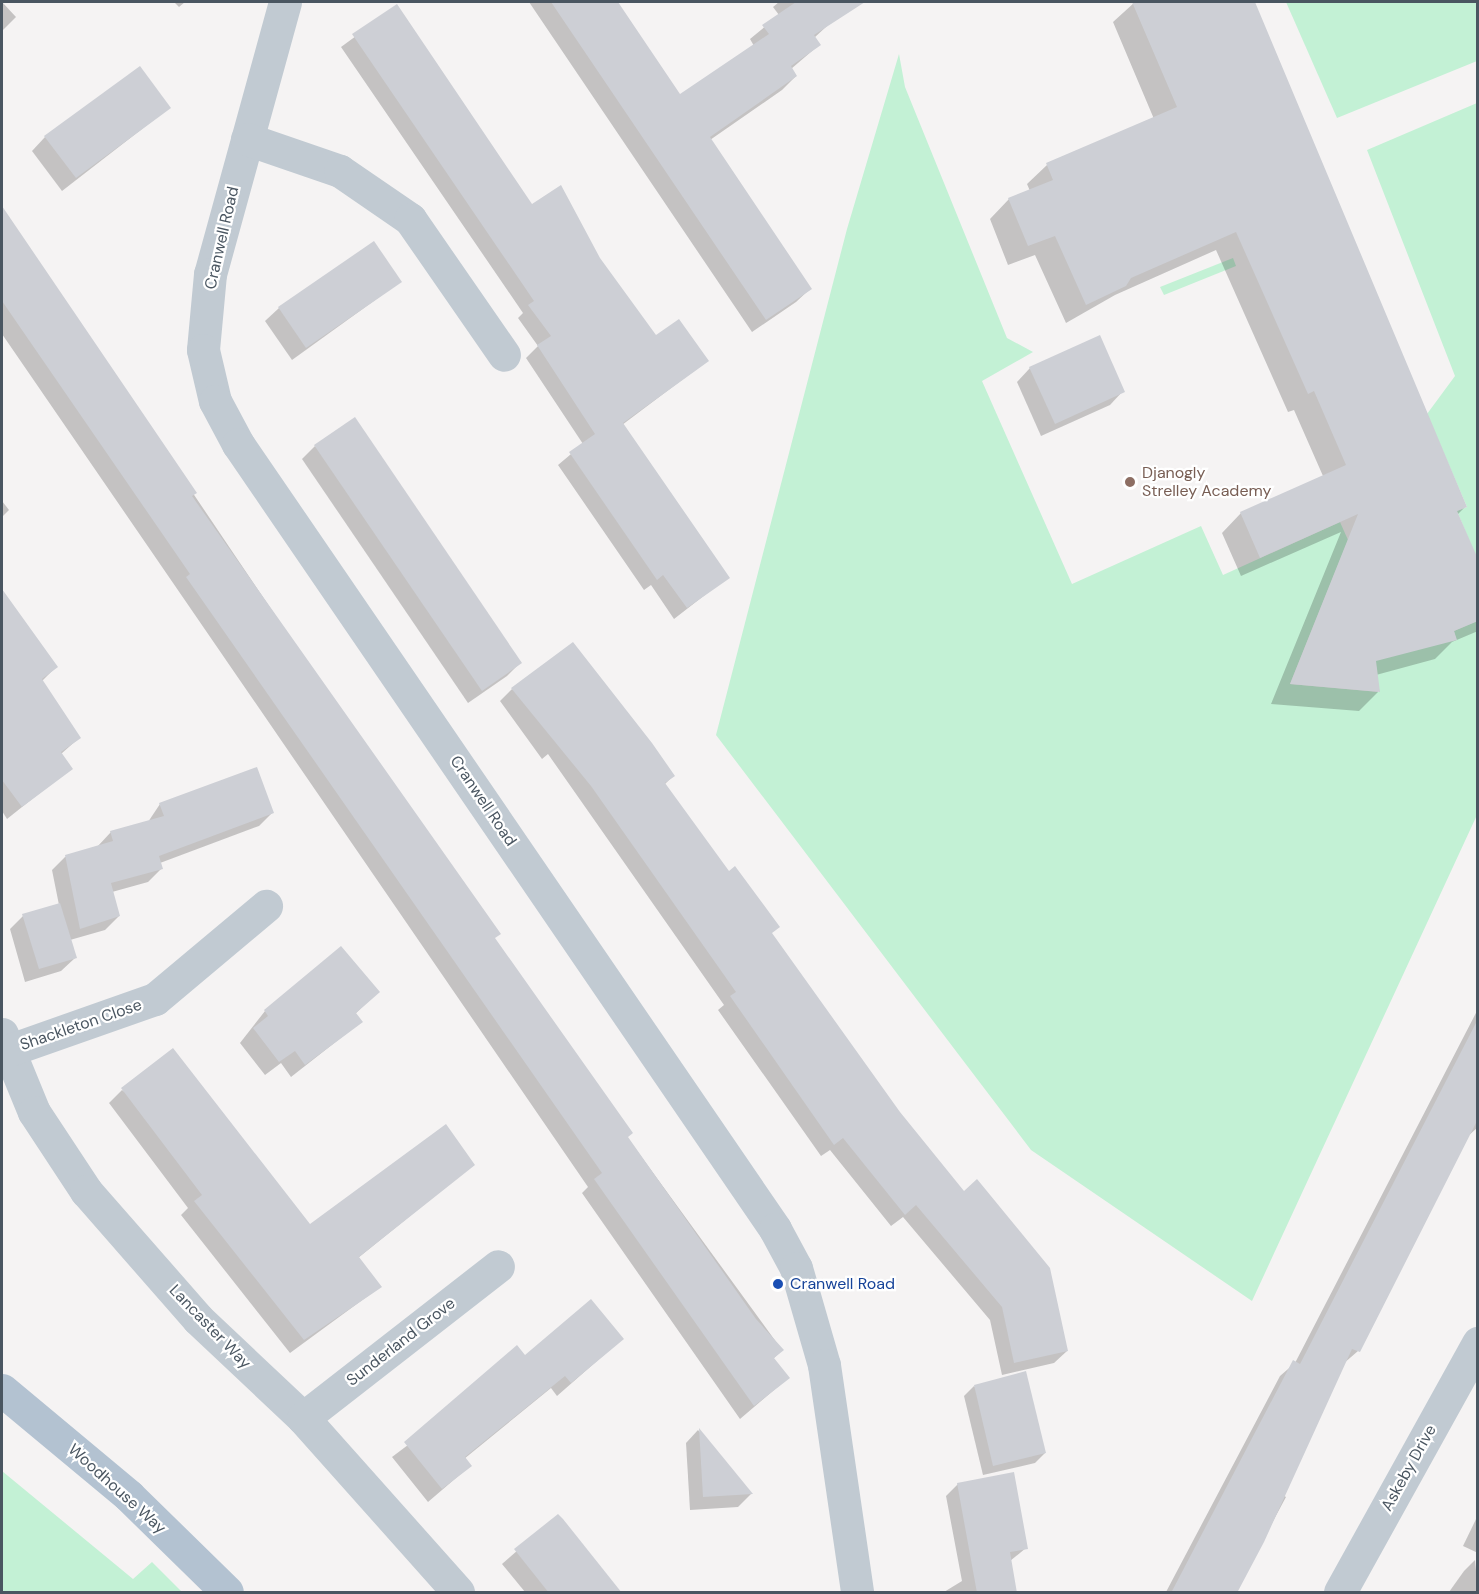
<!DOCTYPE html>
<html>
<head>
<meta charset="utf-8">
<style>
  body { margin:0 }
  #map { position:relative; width:1479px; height:1594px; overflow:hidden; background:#f5f3f3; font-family:"DM Sans",sans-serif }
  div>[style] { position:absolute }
  .green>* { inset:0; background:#c3f1d5 }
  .shadow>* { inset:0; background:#0003 }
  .building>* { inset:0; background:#cdcfd5 }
  .street>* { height:33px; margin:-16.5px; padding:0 16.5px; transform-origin:16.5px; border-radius:16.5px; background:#c1cad2 }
  .primary>* { height:33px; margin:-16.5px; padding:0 16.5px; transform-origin:16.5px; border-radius:16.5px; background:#b3c2d1 }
  .dots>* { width:16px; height:16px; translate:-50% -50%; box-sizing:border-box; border:3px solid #fff; border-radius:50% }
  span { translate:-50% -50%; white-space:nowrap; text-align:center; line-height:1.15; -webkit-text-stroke:4.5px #fff; paint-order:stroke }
  .street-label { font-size:16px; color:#4a5661 }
  .education-label { font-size:16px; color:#785e54 }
  .left { translate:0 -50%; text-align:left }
  .transit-label { font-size:16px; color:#164399 }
  .frame { position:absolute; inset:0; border:3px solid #4a5661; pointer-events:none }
</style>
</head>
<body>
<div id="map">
  <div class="green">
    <i style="clip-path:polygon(1286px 2px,1477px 2px,1477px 61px,1337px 118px)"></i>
    <i style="clip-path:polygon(899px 54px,905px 87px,1007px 338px,1033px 352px,982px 381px,1072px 584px,1201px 526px,1223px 575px,1340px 522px,1348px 540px,1290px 684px,1379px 692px,1374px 648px,1456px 639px,1454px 631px,1477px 621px,1477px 815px,1252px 1301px,1031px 1150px,716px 735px,847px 229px)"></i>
    <i style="clip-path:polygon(1477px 103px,1477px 559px,1457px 511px,1467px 507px,1427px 414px,1455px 376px,1367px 150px)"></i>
    <i style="clip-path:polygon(1233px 258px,1236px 266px,1164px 295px,1160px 287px)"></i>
    <i style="clip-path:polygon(2px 1471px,133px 1579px,152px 1562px,182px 1592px,2px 1592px)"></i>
  </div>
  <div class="shadow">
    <i style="clip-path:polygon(2px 2px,16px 17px,2px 31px)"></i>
    <i style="clip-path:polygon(174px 2px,185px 2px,179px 7px)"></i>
    <i style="clip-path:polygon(529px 2px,616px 2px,679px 96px,754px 46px,750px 39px,779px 15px,773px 7px,779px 2px,853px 2px,814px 38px,819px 45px,791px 69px,796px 76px,782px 90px,710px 140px,810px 289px,796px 302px,752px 332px)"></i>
    <i style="clip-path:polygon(1135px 2px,1254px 2px,1465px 507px,1457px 515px,1478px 563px,1478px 631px,1452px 642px,1435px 659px,1376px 675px,1378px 692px,1359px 711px,1271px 704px,1341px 532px,1241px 576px,1222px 533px,1241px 513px,1323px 476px,1294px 410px,1288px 412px,1216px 250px,1115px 295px,1066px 323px,1035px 255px,1008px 265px,990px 219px,1009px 199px,1030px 191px,1027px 184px,1047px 165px,1154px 119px,1113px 22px)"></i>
    <i style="clip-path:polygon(397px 6px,531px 207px,599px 258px,656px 337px,707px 361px,622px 425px,728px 577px,674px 619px,651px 585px,644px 590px,558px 465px,583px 444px,526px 358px,538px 346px,518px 318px,523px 313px,341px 47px)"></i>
    <i style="clip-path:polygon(169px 108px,62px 191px,32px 151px,45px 137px)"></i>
    <i style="clip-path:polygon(2px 210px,627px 1137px,782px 1350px,773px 1359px,788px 1378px,740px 1419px,582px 1193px,588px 1187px,2px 334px)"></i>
    <i style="clip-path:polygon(400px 282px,292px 360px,265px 321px,279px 308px)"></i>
    <i style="clip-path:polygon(1030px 368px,1123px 391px,1110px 405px,1041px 436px,1017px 382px)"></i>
    <i style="clip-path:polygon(315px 446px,521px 662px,507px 676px,468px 703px,302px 459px)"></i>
    <i style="clip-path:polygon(2px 501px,9px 510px,2px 517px)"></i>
    <i style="clip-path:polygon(2px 590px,56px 667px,42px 681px,79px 738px,61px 754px,71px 768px,7px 819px,2px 811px)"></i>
    <i style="clip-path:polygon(512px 689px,673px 776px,664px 785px,899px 1113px,963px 1193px,1067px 1351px,1054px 1363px,1002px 1375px,990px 1320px,903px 1217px,891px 1226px,830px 1150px,821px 1156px,718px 1010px,724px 1005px,548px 754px,542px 759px,500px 701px)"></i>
    <i style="clip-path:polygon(160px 804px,272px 813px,259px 826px,160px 863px,161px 869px,148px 882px,112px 892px,119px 916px,105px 930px,70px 940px,75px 958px,61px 971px,25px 982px,10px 929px,23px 916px,59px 905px,52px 870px,65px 857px,97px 847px,111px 832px,148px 822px)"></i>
    <i style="clip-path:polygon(341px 948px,378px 992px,355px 1014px,361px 1022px,291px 1077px,281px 1063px,265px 1075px,240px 1043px,265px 1011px)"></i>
    <i style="clip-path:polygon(1478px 1009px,1478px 1127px,1466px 1138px,1358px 1351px,1343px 1364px,1281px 1494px,1286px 1497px,1249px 1566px,1235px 1592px,1166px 1592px,1280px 1376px,1295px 1363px)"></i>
    <i style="clip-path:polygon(122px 1090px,310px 1226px,473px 1165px,358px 1258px,380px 1287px,290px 1353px,181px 1215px,188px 1208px,109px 1103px)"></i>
    <i style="clip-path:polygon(622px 1339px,557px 1396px,551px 1388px,464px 1459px,470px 1466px,428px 1502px,392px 1457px,525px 1357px)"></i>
    <i style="clip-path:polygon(974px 1386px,1045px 1453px,1035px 1463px,983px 1475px,964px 1396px)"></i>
    <i style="clip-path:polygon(698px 1430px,751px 1494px,738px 1507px,690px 1510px,686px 1443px)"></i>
    <i style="clip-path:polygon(958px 1484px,1026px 1548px,1010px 1561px,1015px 1592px,944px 1592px,962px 1581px,946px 1496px)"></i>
    <i style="clip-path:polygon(1478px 1515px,1478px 1553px,1463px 1546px)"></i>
    <i style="clip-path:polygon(557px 1516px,598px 1592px,525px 1592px,502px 1564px)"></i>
    <i style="clip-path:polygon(1475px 1560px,1478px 1592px,1449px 1592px,1464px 1571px)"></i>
  </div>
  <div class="building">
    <i style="clip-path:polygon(551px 2px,618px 2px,680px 94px,769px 34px,762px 25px,796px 2px,865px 2px,814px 35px,821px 45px,791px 66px,797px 76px,710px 137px,812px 289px,766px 320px)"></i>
    <i style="clip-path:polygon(1132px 2px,1255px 2px,1467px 507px,1457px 511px,1478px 559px,1478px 621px,1454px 631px,1457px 640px,1376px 661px,1380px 692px,1290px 684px,1358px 514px,1260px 558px,1240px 512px,1346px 465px,1314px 391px,1308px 394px,1236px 232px,1131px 278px,1126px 286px,1086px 305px,1055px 236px,1028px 246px,1008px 198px,1053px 180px,1046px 163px,1177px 107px)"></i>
    <i style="clip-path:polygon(397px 4px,532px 204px,561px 185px,600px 258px,656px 335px,679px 319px,709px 361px,623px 423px,730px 578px,687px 608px,663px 575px,657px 580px,569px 452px,595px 434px,537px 345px,551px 336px,528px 305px,534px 301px,352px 34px)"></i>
    <i style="clip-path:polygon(140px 66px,171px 108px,76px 178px,44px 136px)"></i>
    <i style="clip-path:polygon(2px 206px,197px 493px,192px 496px,501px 934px,495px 938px,633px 1133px,628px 1137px,756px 1319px,784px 1350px,774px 1358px,790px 1378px,754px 1406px,594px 1179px,602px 1173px,186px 577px,190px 574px,2px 301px)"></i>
    <i style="clip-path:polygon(374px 241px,402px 282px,306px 348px,278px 307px)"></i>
    <i style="clip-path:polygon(1100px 335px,1125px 392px,1055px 424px,1029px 367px)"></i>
    <i style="clip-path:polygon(355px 417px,522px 663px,482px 691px,314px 445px)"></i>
    <i style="clip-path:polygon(2px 589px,58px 667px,42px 679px,81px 738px,61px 752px,73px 769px,22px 807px,2px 780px)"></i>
    <i style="clip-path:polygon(573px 642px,652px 743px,675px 776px,665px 783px,729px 871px,735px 866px,780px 927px,772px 933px,900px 1112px,964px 1191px,977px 1179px,1050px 1268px,1068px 1351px,1014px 1363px,1002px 1307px,916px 1205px,905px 1215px,843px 1138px,834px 1145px,730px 996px,736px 992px,591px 786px,511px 688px)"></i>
    <i style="clip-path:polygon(257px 767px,274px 813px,159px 856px,163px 869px,111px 883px,120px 916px,80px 929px,65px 855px,113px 841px,110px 831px,164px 816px,159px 803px)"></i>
    <i style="clip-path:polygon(60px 903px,77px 958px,39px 969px,22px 914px)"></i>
    <i style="clip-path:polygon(341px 946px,380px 992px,356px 1013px,363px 1022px,305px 1065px,295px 1051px,279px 1062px,253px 1028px,268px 1016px,264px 1010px)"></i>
    <i style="clip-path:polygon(1478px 1019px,1478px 1119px,1360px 1352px,1352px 1349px,1264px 1542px,1237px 1593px,1171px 1593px,1293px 1360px,1300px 1364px)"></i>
    <i style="clip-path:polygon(173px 1048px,310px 1224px,446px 1124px,475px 1165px,359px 1257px,382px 1287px,304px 1340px,194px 1201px,202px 1195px,121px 1088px)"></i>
    <i style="clip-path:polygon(591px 1299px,624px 1339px,571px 1383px,565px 1376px,465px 1457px,472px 1466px,442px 1489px,404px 1442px,517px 1345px,525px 1355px)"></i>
    <i style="clip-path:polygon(1026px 1371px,1046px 1453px,993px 1466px,974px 1385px)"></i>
    <i style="clip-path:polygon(699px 1428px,753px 1494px,703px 1497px)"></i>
    <i style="clip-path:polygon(1014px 1472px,1028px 1549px,1010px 1552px,1017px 1593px,977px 1593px,957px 1483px)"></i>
    <i style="clip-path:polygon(558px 1514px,563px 1519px,622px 1593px,549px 1593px,514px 1549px)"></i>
  </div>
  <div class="street">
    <i style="left:285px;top:2px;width:282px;rotate:105.4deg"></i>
    <i style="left:210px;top:274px;width:76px;rotate:95.3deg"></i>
    <i style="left:203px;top:350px;width:52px;rotate:76.8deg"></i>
    <i style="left:215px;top:401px;width:49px;rotate:61.9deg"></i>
    <i style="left:238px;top:444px;width:951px;rotate:55.62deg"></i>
    <i style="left:775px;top:1229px;width:44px;rotate:61.7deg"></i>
    <i style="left:796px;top:1268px;width:101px;rotate:73.9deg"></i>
    <i style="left:824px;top:1365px;width:229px;rotate:81.7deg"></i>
    <i style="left:247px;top:139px;width:98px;rotate:19deg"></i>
    <i style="left:340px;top:171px;width:85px;rotate:34.4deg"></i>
    <i style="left:410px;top:219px;width:165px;rotate:55.3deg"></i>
    <i style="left:2px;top:1034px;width:84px;rotate:67.7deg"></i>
    <i style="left:34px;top:1112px;width:95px;rotate:56.6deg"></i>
    <i style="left:86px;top:1191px;width:170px;rotate:48.8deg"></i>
    <i style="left:198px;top:1319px;width:144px;rotate:43.3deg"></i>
    <i style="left:303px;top:1418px;width:233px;rotate:48.3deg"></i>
    <i style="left:7px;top:1051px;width:157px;rotate:-19.4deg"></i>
    <i style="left:155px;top:999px;width:145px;rotate:-40deg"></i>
    <i style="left:303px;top:1418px;width:247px;rotate:-37.9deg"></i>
    <i style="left:1340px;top:1592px;width:285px;rotate:-61deg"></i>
  </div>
  <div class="primary">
    <i style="left:2px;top:1390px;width:165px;rotate:39.8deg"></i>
    <i style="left:129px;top:1496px;width:137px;rotate:44.4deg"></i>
  </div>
  <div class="dots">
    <i style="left:1130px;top:482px;background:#8d6e63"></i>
    <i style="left:778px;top:1284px;background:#1a4fb4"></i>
  </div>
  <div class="street-label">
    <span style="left:222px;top:238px;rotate:-77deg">Cranwell Road</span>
    <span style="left:483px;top:801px;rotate:56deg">Cranwell Road</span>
    <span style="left:81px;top:1025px;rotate:-19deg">Shackleton Close</span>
    <span style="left:210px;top:1327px;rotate:46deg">Lancaster Way</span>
    <span style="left:401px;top:1342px;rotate:-38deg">Sunderland Grove</span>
    <span style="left:1409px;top:1468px;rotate:-61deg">Askeby Drive</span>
    <span style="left:117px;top:1489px;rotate:42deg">Woodhouse Way</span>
  </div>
  <div class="education-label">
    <span class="left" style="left:1142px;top:482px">Djanogly<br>Strelley Academy</span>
  </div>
  <div class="transit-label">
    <span class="left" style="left:790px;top:1284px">Cranwell Road</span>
  </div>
  <div class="frame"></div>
</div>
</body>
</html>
